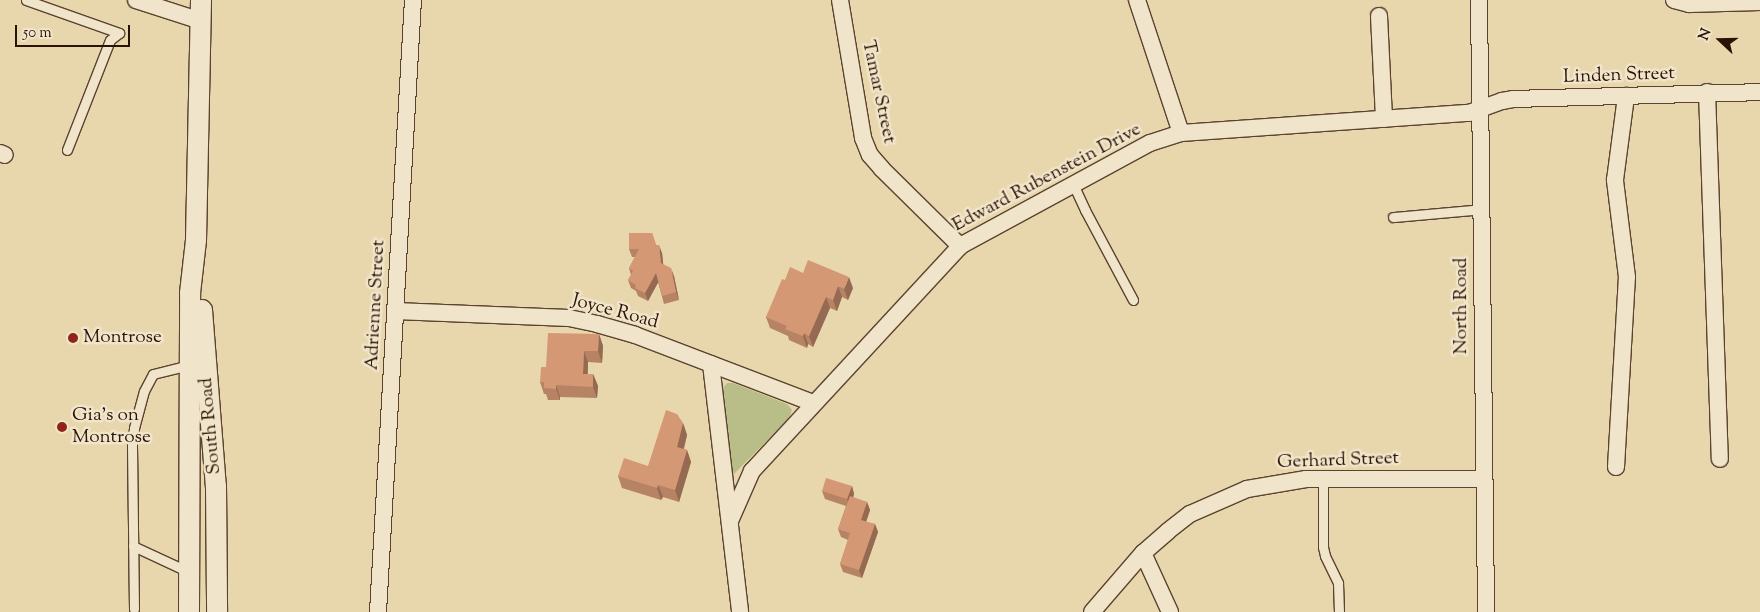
<!DOCTYPE html>
<html>
<head>
<meta charset="utf-8">
<style>
  body { margin:0 }
  #map { position:relative; width:1760px; height:612px; overflow:hidden; background:#e8d7ad; font-family:"Sorts Mill Goudy",serif }
  div>[style] { position:absolute }
  .green>* { inset:0; background:#b9bd87 }
  .roads { filter:drop-shadow(1px 0 #5b432f) drop-shadow(-1px 0 #5b432f) drop-shadow(0 1px #5b432f) drop-shadow(0 -1px #5b432f) }
  .service>* { height:9px; margin:-4.5px; padding:0 4.5px; transform-origin:4.5px; border-radius:4.5px; background:#f0e5ca }
  .minor>* { height:16px; margin:-8px; padding:0 8px; transform-origin:8px; border-radius:8px; background:#f0e5ca }
  .tertiary>* { height:20px; margin:-10px; padding:0 10px; transform-origin:10px; border-radius:10px; background:#f0e5ca }
  .wall>* { inset:0; background:#b78365 }
  .shaded-wall>* { inset:0; background:#956a52 }
  .building>* { inset:0; background:#d59875 }
  .dots>* { width:14px; height:14px; translate:-50% -50%; box-sizing:border-box; border:2px solid #f0e5ca; border-radius:50% }
  span { translate:-50% -50%; white-space:nowrap; text-align:center; line-height:1.15; -webkit-text-stroke:5px #f0e5ca; paint-order:stroke }
  .street-label { font-size:19px; color:#2c1205 }
  .poi-label { font-size:19px; color:#2c1205 }
  .left { translate:0 -50%; text-align:left }
  .north { position:absolute; left:1695px; top:15px; width:50px; height:50px; -webkit-text-stroke:4px #f0e5ca; paint-order:stroke; rotate:291deg; font-size:14px; font-weight:700; line-height:20px; text-align:center; color:#2c1205 }
  .north::after { content:''; display:block; margin:auto; width:18px; height:22px; background:#2c1205; clip-path:polygon(50% 0,100% 100%,50% 72%,0 100%) }
  .scale { position:absolute; left:15px; top:25px; width:115px; height:22px; box-sizing:border-box; border:2px solid #2c1205; border-top:0; padding-left:6px; font-size:15px; line-height:18px; white-space:nowrap; color:#2c1205; -webkit-text-stroke:4px #f0e5ca; paint-order:stroke }
</style>
</head>
<body>
<div id="map">
  <div class="green">
    <i style="clip-path:polygon(727px 383px,733px 383px,787px 404px,792px 410px,789px 418px,732px 476px,730px 475px,721px 390px)"></i>
  </div>
  <div class="roads">
    <div class="service">
      <i style="left:26px;top:0;width:99px;rotate:19.5deg"></i>
      <i style="left:119px;top:33px;width:11px;rotate:142deg"></i>
      <i style="left:110px;top:40px;width:118px;rotate:111.4deg"></i>
      <i style="left:1073px;top:184px;width:29px;rotate:65deg"></i>
      <i style="left:1085px;top:210px;width:102px;rotate:61.9deg"></i>
      <i style="left:1393px;top:217px;width:89px;rotate:-5.1deg"></i>
      <i style="left:1323px;top:479px;width:68px;rotate:90deg"></i>
      <i style="left:1323px;top:547px;width:9px;rotate:77deg"></i>
      <i style="left:1325px;top:556px;width:30px;rotate:64deg"></i>
      <i style="left:1338px;top:583px;width:29px;rotate:88deg"></i>
      <i style="left:133px;top:546px;width:62px;rotate:24.9deg"></i>
      <i style="left:134px;top:609px;width:166px;rotate:-90.7deg"></i>
      <i style="left:132px;top:443px;width:15px;rotate:-82deg"></i>
      <i style="left:134px;top:428px;width:38px;rotate:-75deg"></i>
      <i style="left:144px;top:391px;width:19px;rotate:-62deg"></i>
      <i style="left:153px;top:374px;width:37px;rotate:-14deg"></i>
    </div>
    <div class="minor">
      <i style="left:136px;top:0;width:68px;rotate:17.9deg"></i>
      <i style="left:840px;top:0;width:140px;rotate:80.5deg"></i>
      <i style="left:863px;top:138px;width:18px;rotate:68deg"></i>
      <i style="left:870px;top:155px;width:18px;rotate:49deg"></i>
      <i style="left:882px;top:169px;width:110px;rotate:44.6deg"></i>
      <i style="left:1137px;top:0;width:140px;rotate:71.7deg"></i>
      <i style="left:1479px;top:0;width:612px;rotate:89.34deg"></i>
      <i style="left:1674px;top:0;width:16px;rotate:15deg"></i>
      <i style="left:1689px;top:4px;width:71px;rotate:-1.6deg"></i>
      <i style="left:1379px;top:16px;width:103px;rotate:87.2deg"></i>
      <i style="left:1707px;top:92px;width:367px;rotate:88deg"></i>
      <i style="left:0;top:153px;width:5px;rotate:22deg"></i>
      <i style="left:395px;top:311px;width:174px;rotate:2.3deg"></i>
      <i style="left:569px;top:318px;width:29px;rotate:12deg"></i>
      <i style="left:597px;top:324px;width:40px;rotate:16deg"></i>
      <i style="left:635px;top:335px;width:191px;rotate:20.9deg"></i>
      <i style="left:711px;top:364px;width:250px;rotate:83.3deg"></i>
      <i style="left:1616px;top:467px;width:190px;rotate:-86.7deg"></i>
      <i style="left:1627px;top:277px;width:98px;rotate:-97.1deg"></i>
      <i style="left:1615px;top:180px;width:85px;rotate:-82.5deg"></i>
      <i style="left:730px;top:521px;width:55px;rotate:-66.3deg"></i>
      <i style="left:752px;top:471px;width:306px;rotate:-47.2deg"></i>
      <i style="left:960px;top:246px;width:216px;rotate:-28.5deg"></i>
      <i style="left:1150px;top:143px;width:33px;rotate:-18deg"></i>
      <i style="left:1181px;top:133px;width:289px;rotate:-4deg"></i>
      <i style="left:1469px;top:113px;width:35px;rotate:-20deg"></i>
      <i style="left:1502px;top:101px;width:11px;rotate:-10deg"></i>
      <i style="left:1513px;top:99px;width:247px;rotate:-1.6deg"></i>
      <i style="left:1143px;top:553px;width:65px;rotate:65.4deg"></i>
      <i style="left:378px;top:612px;width:613px;rotate:-86.73deg"></i>
      <i style="left:1092px;top:612px;width:78px;rotate:-49.2deg"></i>
      <i style="left:1143px;top:553px;width:33px;rotate:-41deg"></i>
      <i style="left:1168px;top:531px;width:28px;rotate:-38deg"></i>
      <i style="left:1190px;top:514px;width:62px;rotate:-23.7deg"></i>
      <i style="left:1247px;top:489px;width:60px;rotate:-9.6deg"></i>
      <i style="left:1306px;top:479px;width:177px"></i>
    </div>
    <div class="tertiary">
      <i style="left:202px;top:310px;width:177px;rotate:85.5deg"></i>
      <i style="left:216px;top:486px;width:126px;rotate:89.5deg"></i>
      <i style="left:189px;top:612px;width:319px;rotate:-89.8deg"></i>
      <i style="left:190px;top:293px;width:53px;rotate:-83.5deg"></i>
      <i style="left:196px;top:240px;width:240px;rotate:-88.8deg"></i>
    </div>
  </div>
  <div class="wall">
    <i style="clip-path:polygon(652px 233px,656px 245px,662px 253px,663px 264px,674px 276px,679px 300px,664px 304px,658px 282px,648px 301px,638px 296px,636px 291px,631px 288px,628px 280px,631px 275px,629px 268px,635px 257px,632px 257px,629px 249px)"></i>
    <i style="clip-path:polygon(785px 280px,853px 288px,848px 300px,842px 297px,837px 311px,830px 308px,813px 347px,808px 344px,807px 348px,789px 340px,788px 336px,770px 328px,766px 317px)"></i>
    <i style="clip-path:polygon(599px 334px,603px 346px,602px 363px,588px 362px,588px 374px,593px 374px,598px 386px,597px 398px,560px 397px,560px 400px,548px 400px,546px 394px,544px 394px,540px 382px,546px 367px)"></i>
    <i style="clip-path:polygon(683px 423px,687px 435px,684px 449px,687px 450px,691px 462px,679px 502px,663px 497px,661px 500px,622px 488px,618px 476px,648px 466px)"></i>
    <i style="clip-path:polygon(852px 486px,854px 494px,853px 498px,867px 502px,870px 510px,866px 522px,875px 524px,878px 532px,862px 578px,843px 572px,840px 564px,848px 540px,841px 537px,838px 529px,846px 506px,825px 499px,822px 491px)"></i>
  </div>
  <div class="shaded-wall">
    <i style="clip-path:polygon(659px 245px,662px 253px,664px 271px,661px 263px)"></i>
    <i style="clip-path:polygon(671px 268px,674px 276px,679px 300px,676px 292px)"></i>
    <i style="clip-path:polygon(656px 273px,659px 281px,648px 301px,645px 293px)"></i>
    <i style="clip-path:polygon(849px 277px,853px 288px,848px 300px,844px 289px)"></i>
    <i style="clip-path:polygon(838px 286px,842px 297px,837px 311px,833px 300px)"></i>
    <i style="clip-path:polygon(826px 297px,830px 308px,813px 347px,809px 336px)"></i>
    <i style="clip-path:polygon(804px 333px,808px 344px,807px 348px,803px 336px)"></i>
    <i style="clip-path:polygon(599px 334px,603px 346px,602px 363px,598px 351px)"></i>
    <i style="clip-path:polygon(584px 351px,588px 362px,587px 386px,583px 374px)"></i>
    <i style="clip-path:polygon(593px 374px,598px 386px,597px 398px,593px 387px)"></i>
    <i style="clip-path:polygon(556px 385px,560px 397px,560px 400px,556px 389px)"></i>
    <i style="clip-path:polygon(683px 423px,687px 435px,681px 459px,677px 447px)"></i>
    <i style="clip-path:polygon(687px 450px,691px 462px,679px 502px,675px 490px)"></i>
    <i style="clip-path:polygon(658px 485px,663px 497px,661px 500px,657px 488px)"></i>
    <i style="clip-path:polygon(852px 486px,854px 494px,850px 507px,847px 499px)"></i>
    <i style="clip-path:polygon(867px 502px,870px 510px,864px 528px,861px 520px)"></i>
    <i style="clip-path:polygon(875px 524px,878px 532px,862px 578px,859px 570px)"></i>
  </div>
  <div class="building">
    <i style="clip-path:polygon(629px 233px,652px 233px,656px 245px,659px 245px,661px 263px,671px 268px,676px 292px,662px 296px,656px 273px,645px 293px,635px 288px,636px 285px,628px 280px,633px 271px,629px 268px,639px 249px,629px 249px)"></i>
    <i style="clip-path:polygon(808px 260px,849px 277px,844px 289px,838px 286px,833px 300px,826px 297px,809px 336px,804px 333px,803px 336px,785px 329px,787px 326px,766px 317px,782px 279px,785px 280px,790px 267px,803px 273px)"></i>
    <i style="clip-path:polygon(548px 333px,599px 334px,598px 351px,584px 351px,583px 374px,593px 374px,593px 387px,556px 385px,556px 389px,544px 388px,544px 382px,540px 382px,541px 367px,546px 367px)"></i>
    <i style="clip-path:polygon(666px 410px,677px 414px,683px 423px,677px 447px,687px 450px,675px 490px,658px 485px,657px 488px,618px 476px,624px 458px,648px 466px)"></i>
    <i style="clip-path:polygon(826px 478px,852px 486px,847px 499px,822px 491px)"></i>
    <i style="clip-path:polygon(850px 496px,867px 502px,861px 520px,875px 524px,859px 570px,840px 564px,850px 533px,838px 529px)"></i>
  </div>
  <div class="dots">
    <i style="left:73px;top:338px;background:#8f2418"></i>
    <i style="left:62px;top:427px;background:#8f2418"></i>
  </div>
  <div class="street-label">
    <span style="left:1619px;top:76px;rotate:-2deg">Linden Street</span>
    <span style="left:878px;top:92px;rotate:78deg">Tamar Street</span>
    <span style="left:1047px;top:178px;rotate:-28deg">Edward Rubenstein Drive</span>
    <span style="left:376px;top:305px;rotate:-87deg">Adrienne Street</span>
    <span style="left:1462px;top:306px;rotate:-90deg">North Road</span>
    <span style="left:615px;top:312px;rotate:15deg">Joyce Road</span>
    <span style="left:211px;top:426px;rotate:-95deg">South Road</span>
    <span style="left:1338px;top:461px;rotate:-2deg">Gerhard Street</span>
  </div>
  <div class="poi-label">
    <span class="left" style="left:83px;top:338px">Montrose</span>
    <span class="left" style="left:72px;top:427px">Gia's on<br>Montrose</span>
  </div>
  <div class="north">N</div>
  <div class="scale">50 m</div>
</div>
</body>
</html>
